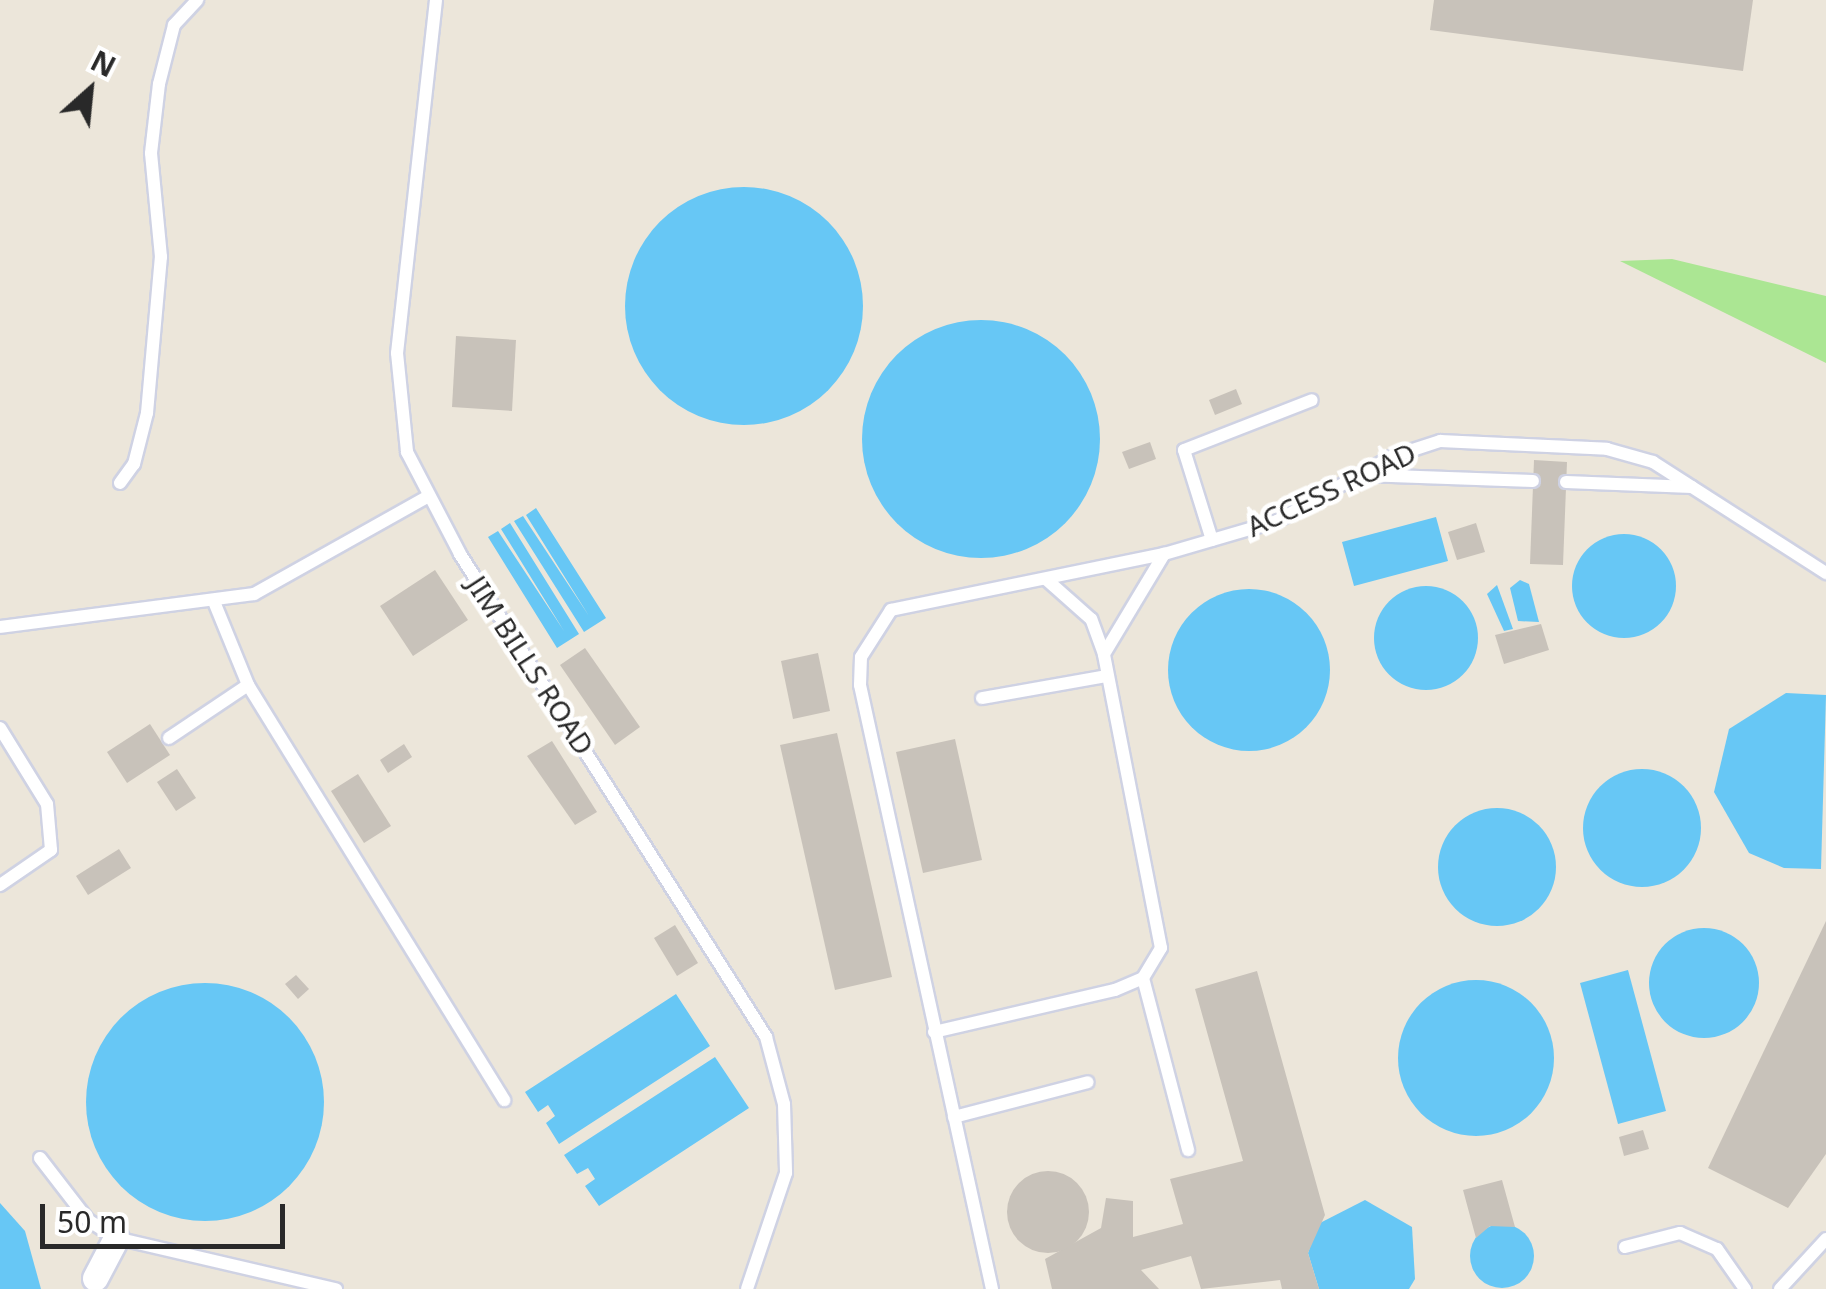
<!DOCTYPE html>
<html>
<head>
<meta charset="utf-8">
<style>
  body { margin:0 }
  #map { position:relative; width:1826px; height:1289px; overflow:hidden; background:#ece6da; font-family:"Noto Sans",sans-serif }
  div>[style] { position:absolute }
  .green>* { inset:0; background:#abe693 }
  .water>* { inset:0; background:#67c7f5 }
  .round { border-radius:50% }
  .building>* { inset:0; background:#c8c2ba }
  .roads { filter:drop-shadow(2px 0 #cfd2e3) drop-shadow(-2px 0 #cfd2e3) drop-shadow(0 2px #cfd2e3) drop-shadow(0 -2px #cfd2e3) }
  .lane>* { height:12px; margin:-6px; padding:0 6px; transform-origin:6px; border-radius:6px; background:#fff }
  .street>* { height:25px; margin:-12.5px; padding:0 12.5px; transform-origin:12.5px; border-radius:12.5px; background:#fff }
  span { translate:-50% -50%; white-space:nowrap; text-align:center; line-height:1.15; -webkit-text-stroke:9px #fff; paint-order:stroke }
  .street-label { font-size:28px; color:#292929 }
  .north { position:absolute; left:40px; top:40px; width:100px; height:100px; -webkit-text-stroke:8px #fff; paint-order:stroke; rotate:27deg; font-size:28px; font-weight:700; line-height:40px; text-align:center; color:#292929 }
  .north::after { content:''; display:block; margin:auto; width:35px; height:45px; background:#292929; clip-path:polygon(50% 0,100% 100%,50% 72%,0 100%) }
  .scale { position:absolute; left:40px; top:1204px; width:245px; height:45px; box-sizing:border-box; border:5px solid #292929; border-top:0; padding-left:12px; font-size:30px; line-height:35px; white-space:nowrap; color:#292929; -webkit-text-stroke:8px #fff; paint-order:stroke }
</style>
</head>
<body>
<div id="map">
  <div class="green">
    <i style="clip-path:polygon(1672px 259px,1826px 296px,1826px 363px,1620px 261px)"></i>
  </div>
  <div class="water">
    <i class="round" style="left:625px;top:187px;width:238px;height:238px"></i>
    <i class="round" style="left:862px;top:320px;width:238px;height:238px"></i>
    <i style="clip-path:polygon(536px 508px,606px 618px,584px 632px,514px 521px,523px 516px,589px 616px,526px 515px)"></i>
    <i style="clip-path:polygon(1436px 517px,1448px 561px,1354px 586px,1342px 542px)"></i>
    <i style="clip-path:polygon(510px 523px,579px 634px,557px 648px,488px 537px,498px 531px,564px 631px,501px 529px)"></i>
    <i class="round" style="left:1572px;top:534px;width:104px;height:104px"></i>
    <i style="clip-path:polygon(1520px 580px,1529px 584px,1539px 622px,1518px 621px,1510px 588px)"></i>
    <i style="clip-path:polygon(1497px 585px,1513px 629px,1504px 631px,1487px 594px)"></i>
    <i class="round" style="left:1374px;top:586px;width:104px;height:104px"></i>
    <i class="round" style="left:1168px;top:589px;width:162px;height:162px"></i>
    <i style="clip-path:polygon(1786px 693px,1826px 695px,1821px 869px,1784px 868px,1749px 853px,1714px 792px,1729px 729px)"></i>
    <i class="round" style="left:1583px;top:769px;width:118px;height:118px"></i>
    <i class="round" style="left:1438px;top:808px;width:118px;height:118px"></i>
    <i class="round" style="left:1649px;top:928px;width:110px;height:110px"></i>
    <i style="clip-path:polygon(1628px 970px,1666px 1111px,1618px 1124px,1580px 983px)"></i>
    <i class="round" style="left:1398px;top:980px;width:156px;height:156px"></i>
    <i class="round" style="left:86px;top:983px;width:238px;height:238px"></i>
    <i style="clip-path:polygon(676px 994px,710px 1046px,559px 1144px,546px 1123px,555px 1116px,548px 1105px,538px 1112px,525px 1092px)"></i>
    <i style="clip-path:polygon(715px 1057px,749px 1108px,599px 1206px,585px 1186px,595px 1179px,588px 1168px,577px 1174px,564px 1155px)"></i>
    <i style="clip-path:polygon(1365px 1200px,1412px 1227px,1415px 1279px,1409px 1289px,1319px 1289px,1308px 1253px,1318px 1224px)"></i>
    <i style="clip-path:polygon(0 1203px,25px 1231px,41px 1289px,0 1289px)"></i>
    <i class="round" style="left:1470px;top:1224px;width:64px;height:64px"></i>
  </div>
  <div class="building">
    <i style="clip-path:polygon(1434px 0,1753px 0,1743px 71px,1430px 30px)"></i>
    <i style="clip-path:polygon(456px 336px,516px 340px,512px 411px,452px 407px)"></i>
    <i style="clip-path:polygon(1236px 389px,1242px 404px,1215px 415px,1209px 400px)"></i>
    <i style="clip-path:polygon(1150px 442px,1156px 459px,1129px 469px,1122px 452px)"></i>
    <i style="clip-path:polygon(1534px 460px,1567px 462px,1563px 565px,1530px 564px)"></i>
    <i style="clip-path:polygon(1476px 523px,1485px 552px,1457px 560px,1448px 532px)"></i>
    <i style="clip-path:polygon(435px 570px,468px 620px,413px 656px,380px 606px)"></i>
    <i style="clip-path:polygon(1541px 624px,1549px 650px,1504px 664px,1495px 635px)"></i>
    <i style="clip-path:polygon(585px 648px,640px 727px,615px 745px,560px 665px)"></i>
    <i style="clip-path:polygon(818px 653px,830px 711px,793px 719px,781px 661px)"></i>
    <i style="clip-path:polygon(150px 724px,170px 755px,127px 783px,107px 752px)"></i>
    <i style="clip-path:polygon(837px 733px,892px 977px,835px 990px,780px 745px)"></i>
    <i style="clip-path:polygon(955px 739px,982px 860px,923px 873px,896px 752px)"></i>
    <i style="clip-path:polygon(552px 741px,597px 812px,575px 825px,527px 756px)"></i>
    <i style="clip-path:polygon(404px 744px,412px 757px,388px 773px,380px 760px)"></i>
    <i style="clip-path:polygon(177px 769px,196px 798px,176px 811px,157px 782px)"></i>
    <i style="clip-path:polygon(358px 774px,391px 826px,364px 843px,331px 791px)"></i>
    <i style="clip-path:polygon(119px 849px,131px 868px,88px 895px,76px 876px)"></i>
    <i style="clip-path:polygon(1826px 921px,1826px 1154px,1788px 1208px,1708px 1168px)"></i>
    <i style="clip-path:polygon(675px 925px,698px 963px,677px 976px,654px 938px)"></i>
    <i style="clip-path:polygon(1257px 971px,1325px 1215px,1308px 1253px,1319px 1289px,1282px 1289px,1280px 1280px,1201px 1289px,1191px 1256px,1141px 1270px,1159px 1289px,1052px 1289px,1045px 1259px,1101px 1228px,1106px 1198px,1133px 1201px,1133px 1237px,1183px 1224px,1170px 1179px,1243px 1161px,1195px 989px)"></i>
    <i style="clip-path:polygon(296px 975px,309px 989px,298px 999px,285px 984px)"></i>
    <i style="clip-path:polygon(1643px 1130px,1649px 1149px,1624px 1156px,1619px 1137px)"></i>
    <i class="round" style="left:1007px;top:1171px;width:82px;height:82px"></i>
    <i style="clip-path:polygon(1502px 1180px,1515px 1227px,1490px 1226px,1476px 1238px,1463px 1190px)"></i>
  </div>
  <div class="roads">
    <div class="lane">
      <i style="left:436px;top:0;width:355px;rotate:96.3deg"></i>
      <i style="left:397px;top:353px;width:100px;rotate:84.2deg"></i>
      <i style="left:407px;top:452px;width:115px;rotate:62.5deg"></i>
      <i style="left:460px;top:554px;width:572px;rotate:57.64deg"></i>
      <i style="left:766px;top:1037px;width:69px;rotate:75deg"></i>
      <i style="left:784px;top:1104px;width:69px;rotate:88.3deg"></i>
      <i style="left:786px;top:1173px;width:122px;rotate:108.6deg"></i>
      <i style="left:1363px;top:475px;width:170px;rotate:2deg"></i>
      <i style="left:1566px;top:482px;width:126px;rotate:2.3deg"></i>
      <i style="left:120px;top:483px;width:24px;rotate:-54deg"></i>
      <i style="left:134px;top:464px;width:53px;rotate:-75.7deg"></i>
      <i style="left:147px;top:413px;width:157px;rotate:-84.9deg"></i>
      <i style="left:161px;top:257px;width:104px;rotate:-95.5deg"></i>
      <i style="left:151px;top:153px;width:69px;rotate:-83.4deg"></i>
      <i style="left:159px;top:84px;width:61px;rotate:-75.7deg"></i>
      <i style="left:174px;top:25px;width:34px;rotate:-47deg"></i>
      <i style="left:1212px;top:540px;width:94px;rotate:-107.3deg"></i>
      <i style="left:1184px;top:450px;width:137px;rotate:-21.3deg"></i>
      <i style="left:215px;top:604px;width:87px;rotate:67.8deg"></i>
      <i style="left:248px;top:685px;width:488px;rotate:58.3deg"></i>
      <i style="left:0;top:627px;width:256px;rotate:-7.4deg"></i>
      <i style="left:254px;top:594px;width:198px;rotate:-29.3deg"></i>
      <i style="left:1104px;top:654px;width:117px;rotate:-59deg"></i>
      <i style="left:982px;top:698px;width:127px;rotate:-10deg"></i>
      <i style="left:0;top:728px;width:89px;rotate:58.3deg"></i>
      <i style="left:47px;top:804px;width:46px;rotate:85deg"></i>
      <i style="left:51px;top:850px;width:62px;rotate:145.5deg"></i>
      <i style="left:169px;top:738px;width:95px;rotate:-33.9deg"></i>
      <i style="left:1143px;top:978px;width:178px;rotate:75.3deg"></i>
      <i style="left:934px;top:1032px;width:186px;rotate:-13.1deg"></i>
      <i style="left:1115px;top:990px;width:30px;rotate:-23deg"></i>
      <i style="left:1143px;top:978px;width:35px;rotate:-59deg"></i>
      <i style="left:1161px;top:948px;width:299px;rotate:-101deg"></i>
      <i style="left:1104px;top:654px;width:37px;rotate:-110deg"></i>
      <i style="left:1091px;top:619px;width:60px;rotate:-138.4deg"></i>
      <i style="left:954px;top:1117px;width:138px;rotate:-14.6deg"></i>
      <i style="left:40px;top:1158px;width:78px;rotate:52.3deg"></i>
      <i style="left:88px;top:1220px;width:33px;rotate:33deg"></i>
      <i style="left:116px;top:1238px;width:226px;rotate:13.1deg"></i>
      <i style="left:1625px;top:1247px;width:57px;rotate:-14.3deg"></i>
      <i style="left:1680px;top:1233px;width:40px;rotate:23.4deg"></i>
      <i style="left:1717px;top:1249px;width:49px;rotate:55deg"></i>
      <i style="left:992px;top:1289px;width:618px;rotate:-102.33deg"></i>
      <i style="left:860px;top:685px;width:28px;rotate:-88deg"></i>
      <i style="left:861px;top:657px;width:56px;rotate:-57.4deg"></i>
      <i style="left:891px;top:610px;width:279px;rotate:-11.6deg"></i>
      <i style="left:1164px;top:554px;width:118px;rotate:-16.3deg"></i>
      <i style="left:1277px;top:521px;width:131px;rotate:-29.3deg"></i>
      <i style="left:1391px;top:457px;width:52px;rotate:-18.1deg"></i>
      <i style="left:1440px;top:441px;width:167px;rotate:2.7deg"></i>
      <i style="left:1607px;top:449px;width:48px;rotate:15.8deg"></i>
      <i style="left:1653px;top:462px;width:206px;rotate:32.7deg"></i>
      <i style="left:1780px;top:1289px;width:68px;rotate:-47.4deg"></i>
    </div>
    <div class="street">
      <i style="left:95px;top:1278px;width:45px;rotate:-62.3deg"></i>
    </div>
  </div>
  <div class="street-label">
    <span style="left:1331px;top:489px;rotate:-25deg">ACCESS ROAD</span>
    <span style="left:531px;top:665px;rotate:57deg">JIM BILLS ROAD</span>
  </div>
  <div class="north">N</div>
  <div class="scale">50 m</div>
</div>
</body>
</html>
